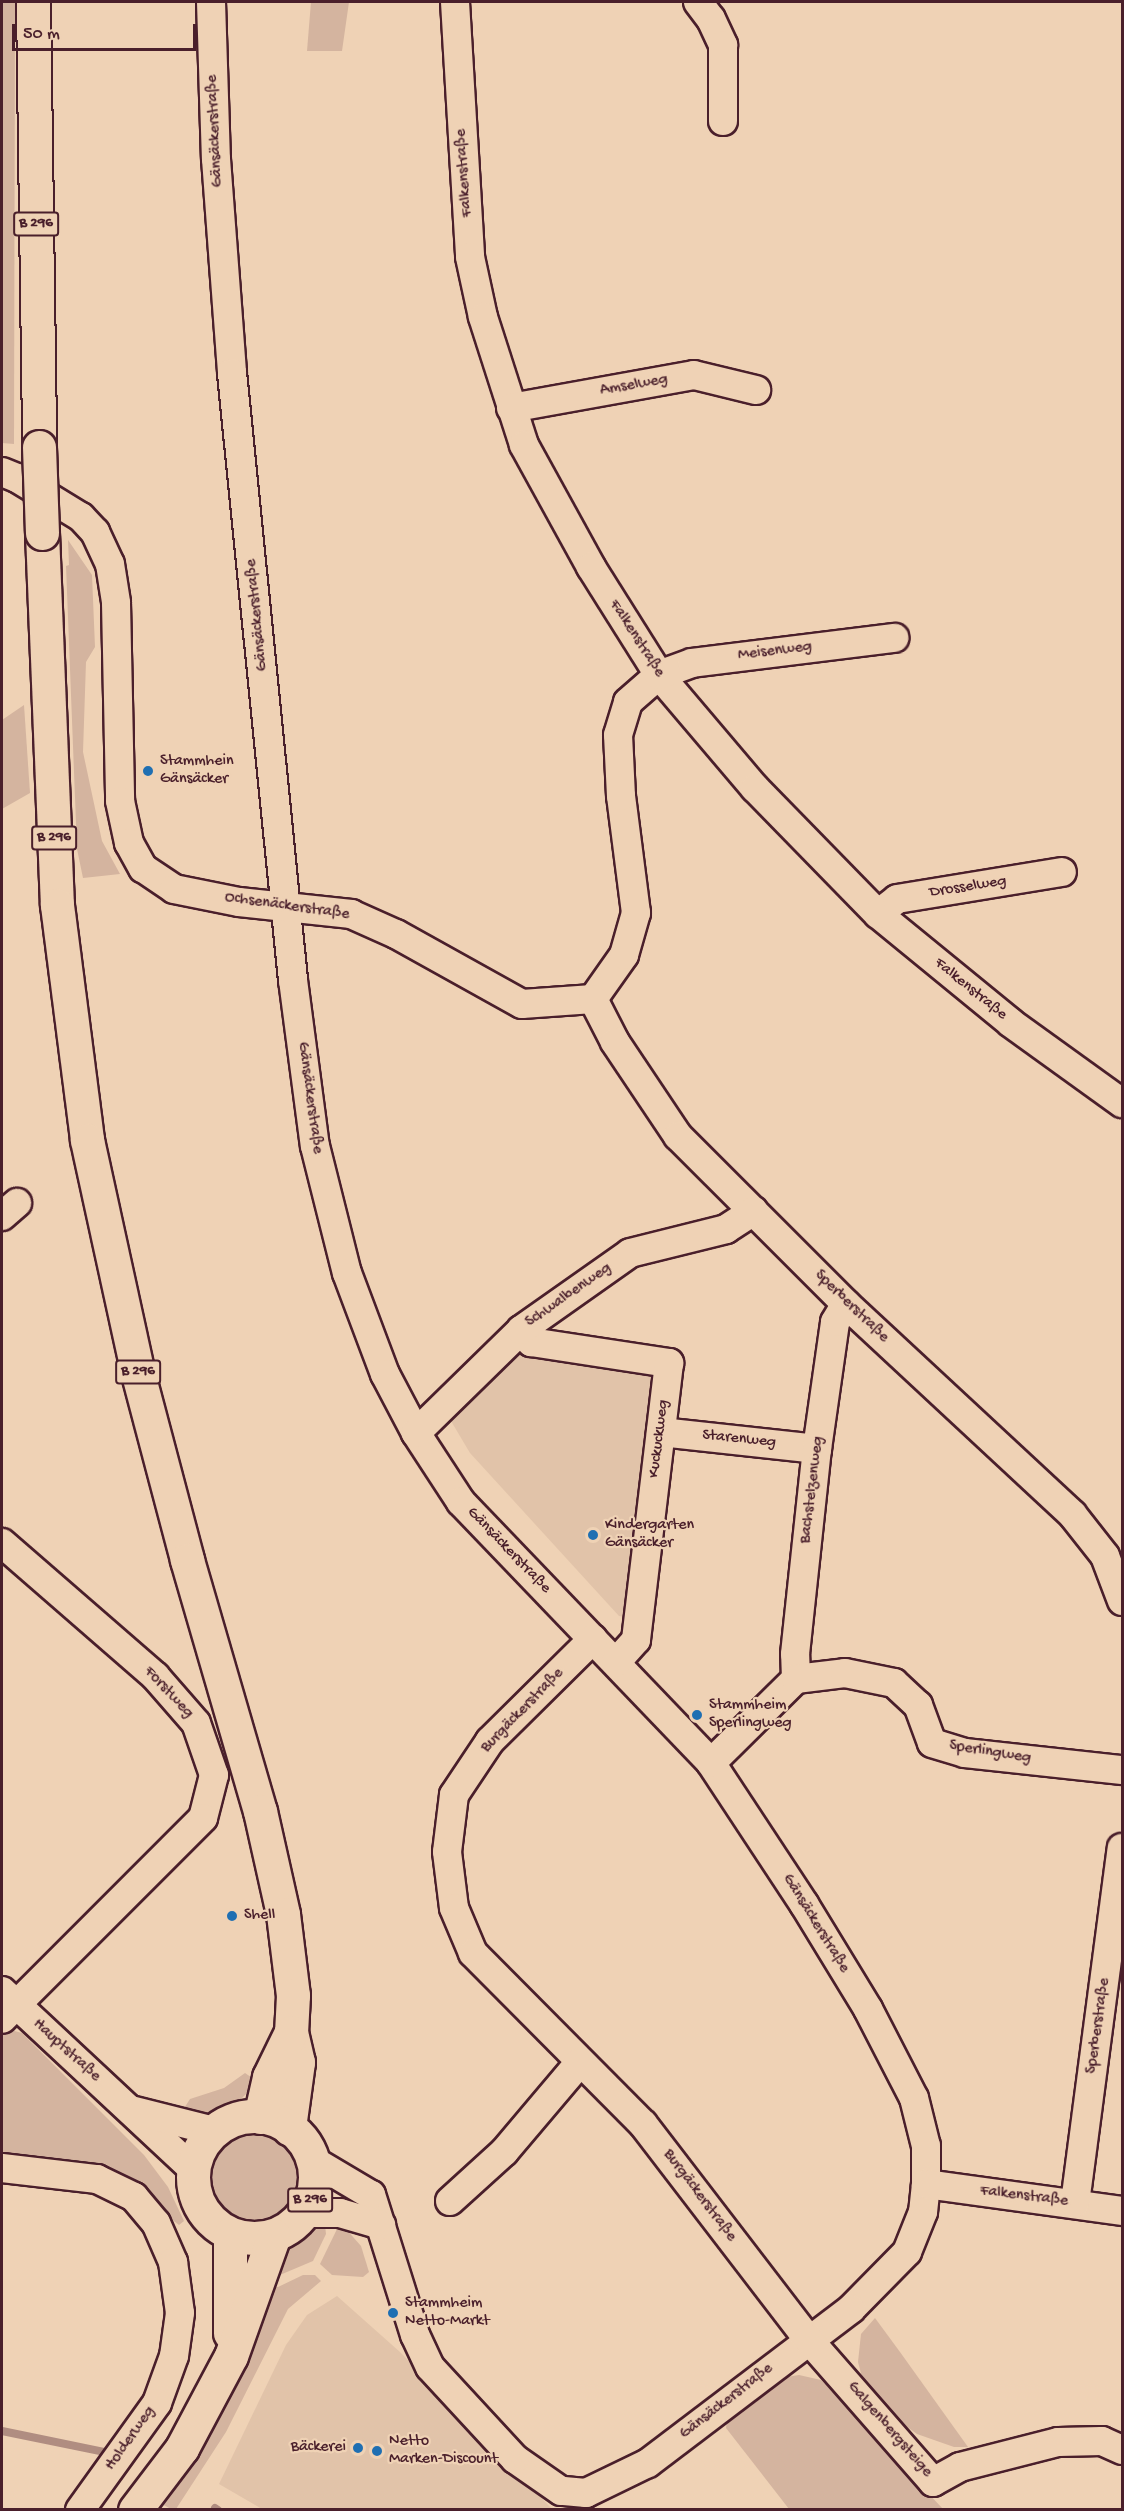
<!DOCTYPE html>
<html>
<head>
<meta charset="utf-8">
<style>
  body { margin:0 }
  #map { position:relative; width:1124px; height:2511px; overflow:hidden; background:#efd2b5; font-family:"Gochi Hand",sans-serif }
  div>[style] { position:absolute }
  .built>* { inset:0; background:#e1c3a9 }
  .green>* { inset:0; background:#d4b49f }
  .round { border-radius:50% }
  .stream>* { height:8px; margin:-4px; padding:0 4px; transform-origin:4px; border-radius:4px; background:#b08d81 }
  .roads { filter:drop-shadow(2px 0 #4a1f2b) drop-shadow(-2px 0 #4a1f2b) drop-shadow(0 2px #4a1f2b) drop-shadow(0 -2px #4a1f2b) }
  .minor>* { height:28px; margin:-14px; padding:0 14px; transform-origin:14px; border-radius:14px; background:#efd2b5 }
  .major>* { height:33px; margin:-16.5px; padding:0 16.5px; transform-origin:16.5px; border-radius:16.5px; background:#efd2b5 }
  .major>.ring { margin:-16.5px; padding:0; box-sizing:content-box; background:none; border:33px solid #efd2b5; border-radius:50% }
  .bridges { filter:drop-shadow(2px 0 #4a1f2b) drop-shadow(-2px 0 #4a1f2b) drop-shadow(0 2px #4a1f2b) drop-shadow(0 -2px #4a1f2b) }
  .major-bridge>* { height:33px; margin:-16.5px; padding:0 16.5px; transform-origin:16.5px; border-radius:16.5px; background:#efd2b5 }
  .dots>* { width:16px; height:16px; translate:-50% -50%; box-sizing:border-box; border:3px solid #efd2b5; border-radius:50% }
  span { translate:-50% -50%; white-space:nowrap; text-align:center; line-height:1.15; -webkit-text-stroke:4.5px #efd2b5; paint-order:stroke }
  .shield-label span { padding:2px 4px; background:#efd2b5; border:2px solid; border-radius:4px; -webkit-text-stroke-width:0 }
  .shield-label { font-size:15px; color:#4a1f2b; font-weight:700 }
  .street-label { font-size:16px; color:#4a1f2b }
  .poi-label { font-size:16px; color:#4a1f2b }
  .left { translate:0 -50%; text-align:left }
  .right { translate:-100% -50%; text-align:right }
  .frame { position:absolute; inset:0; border:3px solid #4a1f2b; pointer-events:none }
  .scale { position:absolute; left:12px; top:24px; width:184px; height:27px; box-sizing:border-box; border:3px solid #4a1f2b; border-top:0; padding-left:8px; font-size:18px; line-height:21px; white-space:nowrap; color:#4a1f2b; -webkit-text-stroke:4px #efd2b5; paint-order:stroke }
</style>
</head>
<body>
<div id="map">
  <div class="built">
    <i style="clip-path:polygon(516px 1352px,651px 1366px,661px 1379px,632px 1618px,619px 1616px,470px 1453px,448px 1416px)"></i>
    <i style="clip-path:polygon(337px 2296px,400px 2352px,552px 2509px,262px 2509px,219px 2484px,286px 2345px,307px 2315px)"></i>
  </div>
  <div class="green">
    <i style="clip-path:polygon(2px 2px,15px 2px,14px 444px,2px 443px)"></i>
    <i style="clip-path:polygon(311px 2px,349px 2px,342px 51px,307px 51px)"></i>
    <i style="clip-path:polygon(68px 540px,92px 575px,95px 647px,86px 662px,83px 752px,102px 841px,120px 874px,83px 878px,77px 849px,66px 566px,69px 565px)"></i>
    <i style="clip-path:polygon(24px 705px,30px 793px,2px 809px,2px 720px)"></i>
    <i style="clip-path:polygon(7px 2029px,22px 2033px,144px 2155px,168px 2187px,184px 2221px,179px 2225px,156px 2207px,2px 2159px,2px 2035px)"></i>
    <i style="clip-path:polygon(245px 2073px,258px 2082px,238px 2102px,201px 2114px,183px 2110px,190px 2099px,224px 2088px)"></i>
    <i class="round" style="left:207px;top:2131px;width:92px;height:92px"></i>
    <i style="clip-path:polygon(325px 2225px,326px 2234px,313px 2261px,268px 2280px,279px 2250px,305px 2229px)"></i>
    <i style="clip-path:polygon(338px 2227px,346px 2229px,361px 2246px,369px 2272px,363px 2277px,332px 2275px,320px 2264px)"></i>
    <i style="clip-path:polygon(303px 2275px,315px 2275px,321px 2281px,288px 2309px,226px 2432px,176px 2509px,171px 2509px,160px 2503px,217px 2419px,244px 2362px,263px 2287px,278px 2287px)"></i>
    <i style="clip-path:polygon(875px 2318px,900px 2352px,968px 2447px,954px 2447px,917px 2434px,892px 2416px,863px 2381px,858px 2362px,861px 2334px)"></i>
    <i style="clip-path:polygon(799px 2375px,821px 2380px,943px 2509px,789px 2509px,726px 2428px,728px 2415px,780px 2378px)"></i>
  </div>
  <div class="stream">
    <i style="left:2px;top:2431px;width:104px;rotate:11.6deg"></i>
    <i style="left:215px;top:2508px;width:4px;rotate:34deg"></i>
  </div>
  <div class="roads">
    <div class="minor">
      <i style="left:211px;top:2px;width:157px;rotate:88.2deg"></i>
      <i style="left:216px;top:159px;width:215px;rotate:85.7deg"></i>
      <i style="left:232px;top:373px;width:610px;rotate:84.26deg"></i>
      <i style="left:293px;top:980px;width:167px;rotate:82.5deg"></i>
      <i style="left:315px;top:1146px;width:131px;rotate:75.9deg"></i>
      <i style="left:347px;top:1273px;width:108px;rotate:69.4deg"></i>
      <i style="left:385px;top:1374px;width:67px;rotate:62.3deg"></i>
      <i style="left:416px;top:1433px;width:82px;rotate:56.9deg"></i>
      <i style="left:461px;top:1502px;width:361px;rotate:46.2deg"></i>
      <i style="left:711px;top:1763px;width:169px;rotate:56.6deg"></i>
      <i style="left:804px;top:1904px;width:123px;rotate:58.6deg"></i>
      <i style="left:868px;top:2009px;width:100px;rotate:62.7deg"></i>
      <i style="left:914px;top:2098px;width:49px;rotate:76deg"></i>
      <i style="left:926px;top:2146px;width:38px;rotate:90deg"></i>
      <i style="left:926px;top:2184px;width:28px;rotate:96deg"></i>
      <i style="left:923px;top:2212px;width:43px;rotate:111.8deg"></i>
      <i style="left:907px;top:2252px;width:80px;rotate:134.5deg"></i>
      <i style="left:851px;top:2309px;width:255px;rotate:142.8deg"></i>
      <i style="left:648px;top:2463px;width:69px;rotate:154.2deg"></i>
      <i style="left:586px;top:2493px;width:25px;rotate:-175deg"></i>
      <i style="left:561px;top:2491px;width:56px;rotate:-145.2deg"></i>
      <i style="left:515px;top:2459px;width:125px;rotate:-132.7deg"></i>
      <i style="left:430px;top:2367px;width:35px;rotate:-115deg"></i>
      <i style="left:415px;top:2335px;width:147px;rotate:-107.4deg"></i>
      <i style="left:371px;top:2195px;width:69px;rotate:-149.3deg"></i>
      <i style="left:455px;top:2px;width:255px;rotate:86.6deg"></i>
      <i style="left:470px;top:257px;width:61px;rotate:77.8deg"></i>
      <i style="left:483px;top:317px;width:134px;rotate:72.2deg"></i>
      <i style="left:524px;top:445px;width:139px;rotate:61.2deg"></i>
      <i style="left:591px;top:567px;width:128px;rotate:57.8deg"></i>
      <i style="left:659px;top:675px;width:148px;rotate:49.7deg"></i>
      <i style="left:755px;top:788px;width:176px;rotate:45.7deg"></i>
      <i style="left:878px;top:914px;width:172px;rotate:39.3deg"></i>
      <i style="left:1011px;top:1023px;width:137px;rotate:35.8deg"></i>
      <i style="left:698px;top:2px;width:21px;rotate:53deg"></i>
      <i style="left:711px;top:19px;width:29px;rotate:65deg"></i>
      <i style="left:723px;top:45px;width:76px;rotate:90deg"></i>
      <i style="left:511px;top:408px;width:186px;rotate:-10.2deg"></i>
      <i style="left:694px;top:375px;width:64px;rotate:13.6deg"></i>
      <i style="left:2px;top:472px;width:16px;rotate:22deg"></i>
      <i style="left:17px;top:478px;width:75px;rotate:31.4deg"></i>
      <i style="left:81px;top:517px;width:21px;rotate:47deg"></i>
      <i style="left:95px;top:532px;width:35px;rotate:65deg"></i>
      <i style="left:110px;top:564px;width:39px;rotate:81deg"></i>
      <i style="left:116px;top:603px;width:198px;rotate:88.8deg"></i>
      <i style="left:120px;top:801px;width:43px;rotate:77.9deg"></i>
      <i style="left:129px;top:843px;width:29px;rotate:61deg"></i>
      <i style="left:143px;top:868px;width:37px;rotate:34deg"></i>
      <i style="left:174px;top:889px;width:66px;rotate:11.3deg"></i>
      <i style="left:239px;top:902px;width:113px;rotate:6.1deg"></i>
      <i style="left:351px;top:914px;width:49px;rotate:24deg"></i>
      <i style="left:396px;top:934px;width:144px;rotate:29.1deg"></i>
      <i style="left:522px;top:1004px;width:71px;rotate:-4deg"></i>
      <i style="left:593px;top:999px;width:54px;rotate:-54.8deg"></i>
      <i style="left:624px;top:955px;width:44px;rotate:-74.1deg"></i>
      <i style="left:636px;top:913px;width:118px;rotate:-97.3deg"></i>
      <i style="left:621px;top:796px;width:61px;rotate:-92.8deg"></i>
      <i style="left:618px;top:735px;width:34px;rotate:-73deg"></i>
      <i style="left:628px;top:702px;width:41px;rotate:-41.1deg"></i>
      <i style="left:659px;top:675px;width:35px;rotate:-20deg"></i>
      <i style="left:692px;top:663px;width:204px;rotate:-7.1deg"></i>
      <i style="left:878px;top:914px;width:24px;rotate:-38deg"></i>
      <i style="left:897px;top:899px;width:167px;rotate:-9.3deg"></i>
      <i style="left:593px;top:999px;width:48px;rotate:62.9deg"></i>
      <i style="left:615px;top:1042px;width:113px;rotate:56.2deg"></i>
      <i style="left:678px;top:1136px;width:238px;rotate:45deg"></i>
      <i style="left:846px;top:1304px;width:309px;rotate:42.9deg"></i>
      <i style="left:1072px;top:1514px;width:53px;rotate:51.8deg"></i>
      <i style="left:1105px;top:1556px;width:48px;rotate:69.3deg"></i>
      <i style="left:2px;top:1216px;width:20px;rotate:-41deg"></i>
      <i style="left:521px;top:1330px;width:16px;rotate:50deg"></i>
      <i style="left:531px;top:1342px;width:140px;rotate:8.7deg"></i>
      <i style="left:669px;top:1363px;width:279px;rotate:96.8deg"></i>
      <i style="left:636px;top:1640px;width:30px;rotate:132deg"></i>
      <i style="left:661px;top:1432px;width:157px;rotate:6.2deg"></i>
      <i style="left:416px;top:1433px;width:147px;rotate:-44.4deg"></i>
      <i style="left:521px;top:1330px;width:133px;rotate:-35.2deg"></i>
      <i style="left:630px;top:1253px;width:99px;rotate:-14deg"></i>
      <i style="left:726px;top:1229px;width:33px;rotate:-33deg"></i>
      <i style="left:2px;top:1543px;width:203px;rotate:41deg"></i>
      <i style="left:155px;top:1676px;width:62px;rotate:48.9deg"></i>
      <i style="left:196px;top:1723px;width:55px;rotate:70.9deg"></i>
      <i style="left:214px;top:1775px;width:44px;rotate:104.3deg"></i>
      <i style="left:203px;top:1818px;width:284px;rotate:135deg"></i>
      <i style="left:593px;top:1639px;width:145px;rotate:135.3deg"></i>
      <i style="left:490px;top:1741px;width:65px;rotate:123.7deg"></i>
      <i style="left:454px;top:1795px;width:57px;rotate:97deg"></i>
      <i style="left:447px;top:1852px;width:56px;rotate:82.9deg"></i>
      <i style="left:454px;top:1908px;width:49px;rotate:67.1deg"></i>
      <i style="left:473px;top:1953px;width:241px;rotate:45.2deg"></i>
      <i style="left:643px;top:2124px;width:271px;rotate:52.5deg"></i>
      <i style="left:808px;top:2339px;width:190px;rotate:48.8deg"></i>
      <i style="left:933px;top:2482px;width:31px;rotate:-29deg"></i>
      <i style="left:960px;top:2467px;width:101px;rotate:-14.3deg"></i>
      <i style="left:1058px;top:2442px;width:44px;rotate:-1.3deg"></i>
      <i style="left:1102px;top:2441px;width:22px;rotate:24deg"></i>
      <i style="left:796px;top:1679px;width:25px;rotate:-92deg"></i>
      <i style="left:795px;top:1654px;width:206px;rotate:-83.9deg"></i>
      <i style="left:817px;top:1449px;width:128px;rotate:-81.9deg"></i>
      <i style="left:835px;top:1322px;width:21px;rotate:-59deg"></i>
      <i style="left:711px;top:1763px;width:120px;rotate:-44.7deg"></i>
      <i style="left:796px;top:1679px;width:49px;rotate:-7deg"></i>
      <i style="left:845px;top:1673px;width:50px;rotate:11.5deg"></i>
      <i style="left:894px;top:1683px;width:33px;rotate:43deg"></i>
      <i style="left:918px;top:1705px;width:40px;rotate:69.8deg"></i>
      <i style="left:932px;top:1743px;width:34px;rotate:17deg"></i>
      <i style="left:965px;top:1753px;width:158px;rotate:6.2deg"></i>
      <i style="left:2px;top:1991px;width:261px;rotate:43deg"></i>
      <i style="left:131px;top:2110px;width:86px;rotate:14.2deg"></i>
      <i style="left:2px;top:2168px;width:96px;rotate:6.6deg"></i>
      <i style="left:97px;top:2179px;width:41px;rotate:25.9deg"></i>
      <i style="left:134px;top:2197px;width:34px;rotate:50deg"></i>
      <i style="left:156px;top:2223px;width:43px;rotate:66.4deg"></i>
      <i style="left:173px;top:2262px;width:51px;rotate:82.2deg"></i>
      <i style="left:180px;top:2313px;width:43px;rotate:97.9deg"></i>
      <i style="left:174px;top:2356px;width:50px;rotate:109.9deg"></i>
      <i style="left:157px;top:2403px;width:132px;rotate:125.7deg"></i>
      <i style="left:926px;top:2184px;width:198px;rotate:7.8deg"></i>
      <i style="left:450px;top:2201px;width:73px;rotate:-42.2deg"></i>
      <i style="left:504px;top:2152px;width:118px;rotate:-49.8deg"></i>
      <i style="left:1075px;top:2203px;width:358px;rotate:-82.5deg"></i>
      <i style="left:304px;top:2213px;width:36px"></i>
      <i style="left:340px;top:2213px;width:43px;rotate:16.3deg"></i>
    </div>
    <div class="major">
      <i style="left:33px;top:2px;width:445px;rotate:89.2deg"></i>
      <i style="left:42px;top:533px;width:372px;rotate:87.7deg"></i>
      <i style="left:57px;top:905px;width:237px;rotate:82.7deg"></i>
      <i style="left:87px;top:1140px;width:239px;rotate:77.7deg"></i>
      <i style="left:138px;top:1374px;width:192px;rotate:75.2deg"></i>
      <i style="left:187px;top:1560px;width:261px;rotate:73.8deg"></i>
      <i style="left:260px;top:1811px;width:106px;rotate:77.4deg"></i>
      <i style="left:283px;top:1914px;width:82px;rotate:83deg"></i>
      <i style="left:293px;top:1995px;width:37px;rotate:93deg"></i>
      <i style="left:291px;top:2032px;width:31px;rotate:77deg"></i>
      <i style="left:298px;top:2062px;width:67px;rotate:97.8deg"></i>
      <i class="ring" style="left:193px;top:2116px;width:89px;height:89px"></i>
      <i style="left:260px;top:2117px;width:41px;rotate:-77.3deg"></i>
      <i style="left:269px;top:2077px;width:50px;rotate:-63.9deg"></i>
      <i style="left:230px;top:2234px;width:99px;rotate:90deg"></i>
      <i style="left:135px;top:2510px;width:78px;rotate:-52.8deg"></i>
      <i style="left:182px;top:2448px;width:104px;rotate:-62deg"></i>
      <i style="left:231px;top:2356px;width:128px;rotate:-70.4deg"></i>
    </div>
  </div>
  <div class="bridges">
    <div class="major-bridge">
      <i style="left:39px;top:447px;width:86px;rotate:88deg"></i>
    </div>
  </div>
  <div class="dots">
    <i style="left:148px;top:771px;background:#1f6fb2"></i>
    <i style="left:593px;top:1535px;background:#1f6fb2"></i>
    <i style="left:697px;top:1715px;background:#1f6fb2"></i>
    <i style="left:232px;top:1916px;background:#1f6fb2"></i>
    <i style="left:393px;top:2313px;background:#1f6fb2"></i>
    <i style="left:358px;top:2448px;background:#1f6fb2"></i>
    <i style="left:377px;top:2451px;background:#1f6fb2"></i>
  </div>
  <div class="shield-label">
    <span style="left:36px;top:224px">B 296</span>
    <span style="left:54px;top:838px">B 296</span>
    <span style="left:138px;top:1372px">B 296</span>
    <span style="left:310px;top:2200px">B 296</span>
  </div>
  <div class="street-label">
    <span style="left:216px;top:131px;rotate:-93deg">Gänsäckerstraße</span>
    <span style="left:465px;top:173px;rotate:-94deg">Falkenstraße</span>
    <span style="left:634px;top:386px;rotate:-10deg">Amselweg</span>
    <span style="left:258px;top:615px;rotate:-96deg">Gänsäckerstraße</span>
    <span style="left:636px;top:639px;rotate:57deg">Falkenstraße</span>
    <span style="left:775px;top:652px;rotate:-7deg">Meisenweg</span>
    <span style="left:968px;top:888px;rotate:-9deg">Drosselweg</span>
    <span style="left:287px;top:907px;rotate:8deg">Ochsenäckerstraße</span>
    <span style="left:970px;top:990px;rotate:39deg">Falkenstraße</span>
    <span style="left:309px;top:1098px;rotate:82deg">Gänsäckerstraße</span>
    <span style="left:569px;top:1296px;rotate:-35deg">Schwalbenweg</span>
    <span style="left:851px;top:1307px;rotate:44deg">Sperberstraße</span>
    <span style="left:660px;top:1439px;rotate:-83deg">Kuckuckweg</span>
    <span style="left:739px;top:1440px;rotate:6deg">Starenweg</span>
    <span style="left:813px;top:1490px;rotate:-83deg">Bachstelzenweg</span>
    <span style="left:508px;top:1551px;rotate:46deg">Gänsäckerstraße</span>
    <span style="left:168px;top:1693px;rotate:47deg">Forstweg</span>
    <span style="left:523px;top:1711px;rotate:-46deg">Burgäckerstraße</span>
    <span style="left:990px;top:1753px;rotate:9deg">Sperlingweg</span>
    <span style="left:815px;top:1924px;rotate:58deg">Gänsäckerstraße</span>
    <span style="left:1099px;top:2026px;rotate:-82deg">Sperberstraße</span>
    <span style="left:66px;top:2051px;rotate:42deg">Hauptstraße</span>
    <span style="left:699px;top:2196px;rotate:53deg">Burgäckerstraße</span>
    <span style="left:1024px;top:2197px;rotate:7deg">Falkenstraße</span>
    <span style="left:727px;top:2402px;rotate:-38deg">Gänsäckerstraße</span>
    <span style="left:889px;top:2430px;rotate:49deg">Galgenbergsteige</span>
    <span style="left:131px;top:2439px;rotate:-55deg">Holderweg</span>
  </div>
  <div class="poi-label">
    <span class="left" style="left:160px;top:771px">Stammhein<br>Gänsäcker</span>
    <span class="left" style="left:605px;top:1535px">Kindergarten<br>Gänsäcker</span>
    <span class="left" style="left:709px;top:1715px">Stammheim<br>Sperlingweg</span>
    <span class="left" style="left:244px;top:1916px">Shell</span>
    <span class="left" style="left:405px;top:2313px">Stammheim<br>Netto-Markt</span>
    <span class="left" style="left:389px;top:2451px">Netto<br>Marken-Discount</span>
    <span class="right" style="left:346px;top:2448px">Bäckerei</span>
  </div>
  <div class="frame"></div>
  <div class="scale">50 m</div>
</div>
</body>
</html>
